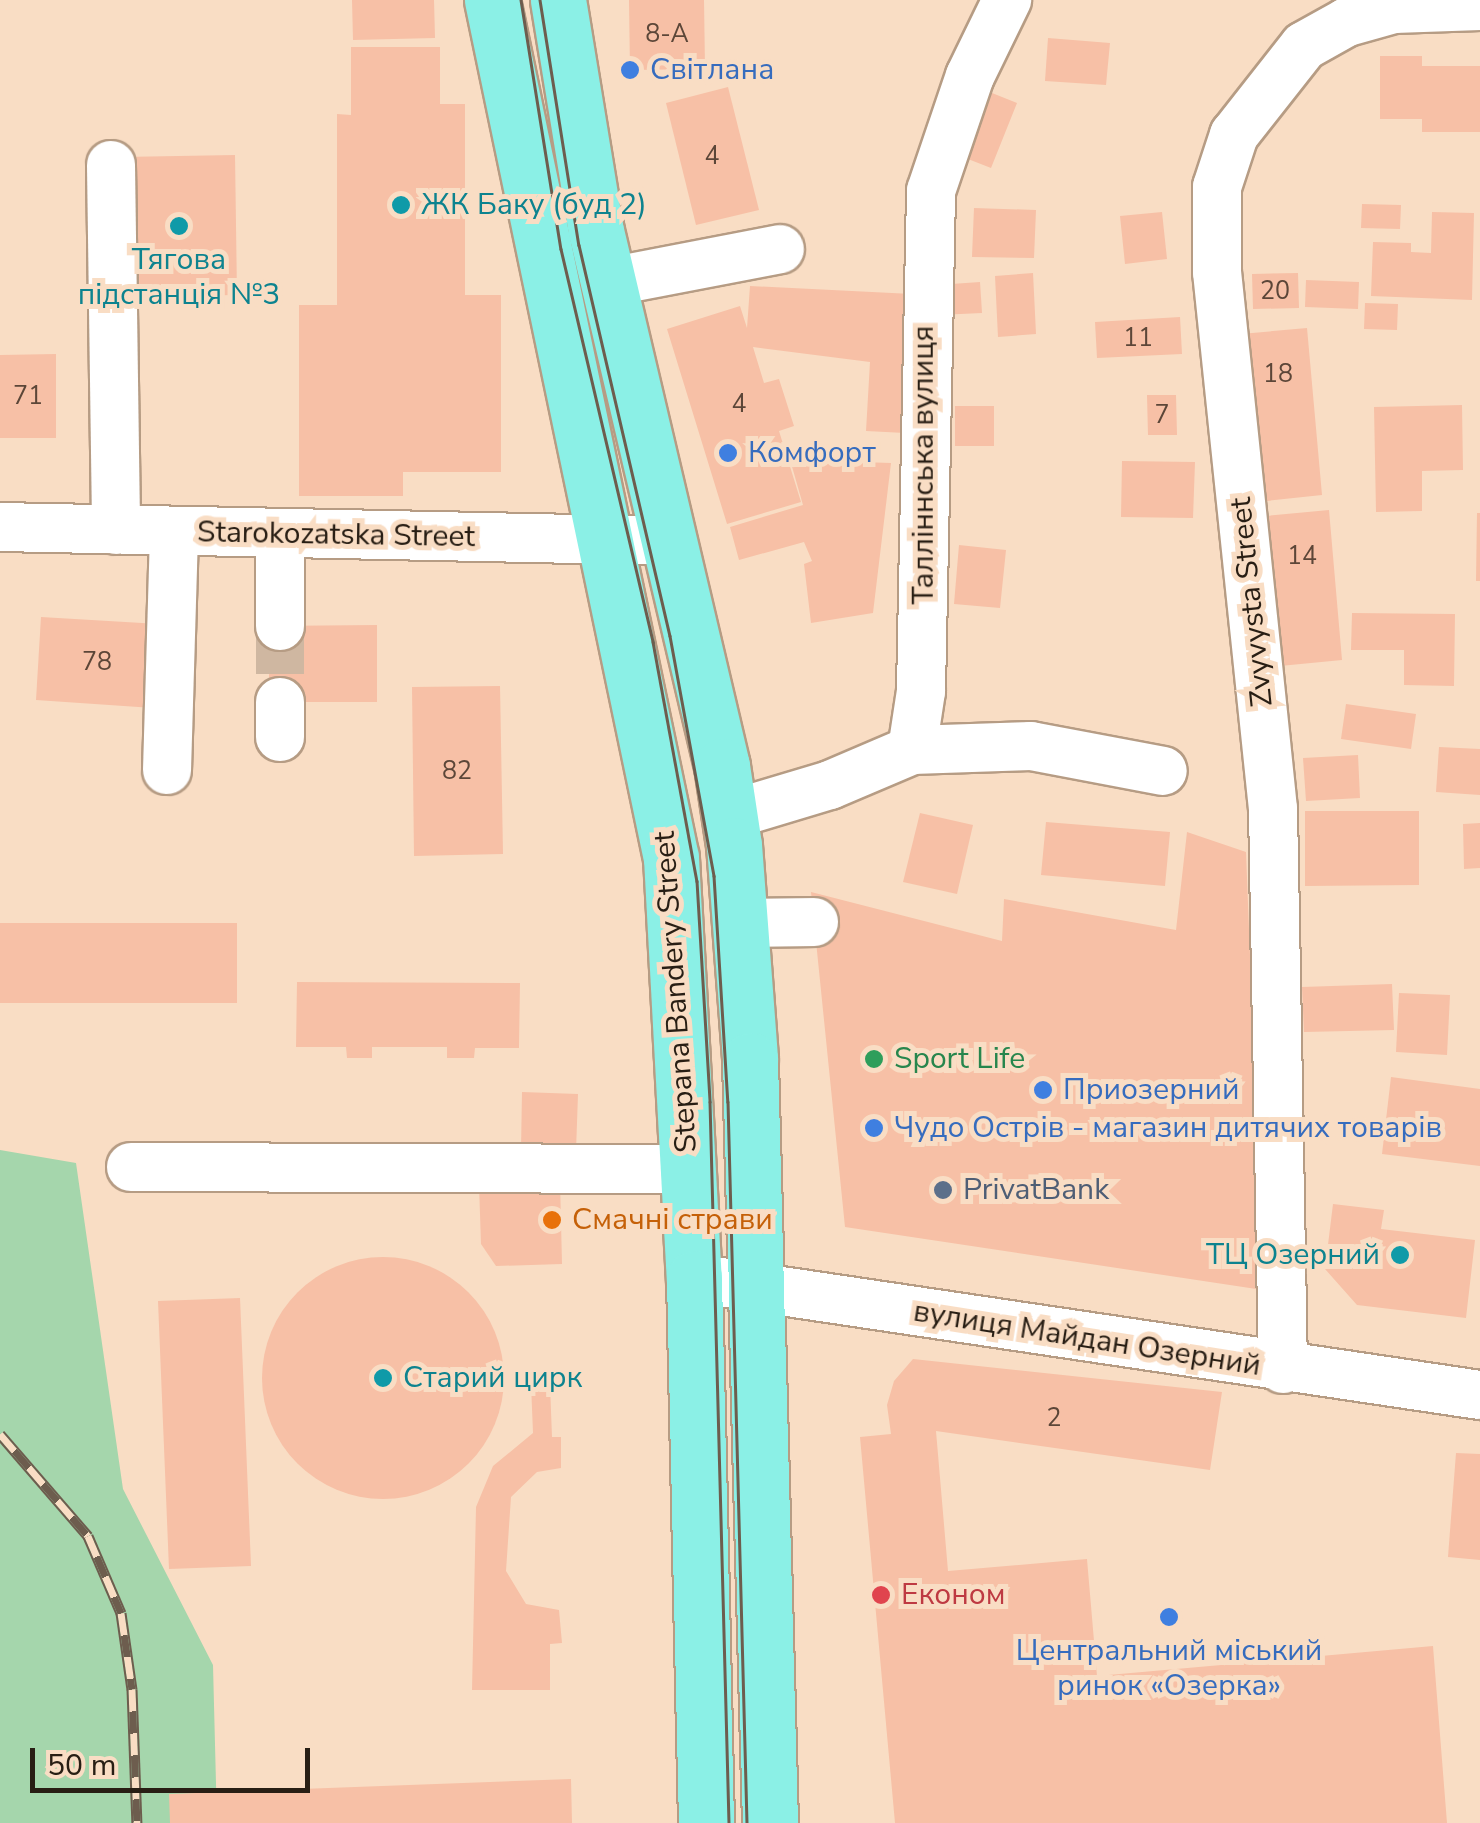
<!DOCTYPE html>
<html>
<head>
<meta charset="utf-8">
<style>
  body { margin:0 }
  #map { position:relative; width:1480px; height:1823px; overflow:hidden; background:#f9ddc4; font-family:"Nunito Sans",sans-serif }
  div>[style] { position:absolute }
  .green>* { inset:0; background:#a5d6ac }
  .building>* { inset:0; background:#f7c0a6 }
  .round { border-radius:50% }
  .minor-tunnel>* { height:48px; margin-top:-24px; transform-origin:0; background:repeating-linear-gradient(90deg,#cfb7a1 0 48px,transparent 0 72px) }
  .roads { filter:drop-shadow(2px 0 #b69c84) drop-shadow(-2px 0 #b69c84) drop-shadow(0 2px #b69c84) drop-shadow(0 -2px #b69c84) }
  .minor>* { height:48px; margin:-24px; padding:0 24px; transform-origin:24px; border-radius:24px; background:#fff }
  .major>* { height:55px; margin:-27.5px; padding:0 27.5px; transform-origin:27.5px; border-radius:27.5px; background:#8bf0e6 }
  .tram>* { height:2.5px; margin:-1.25px; padding:0 1.25px; transform-origin:1.25px; border-radius:1.25px; background:#6d5d4e }
  .rail>* { height:11px; margin-top:-5.5px; transform-origin:0; background:repeating-linear-gradient(90deg,#f9ddc4 0 22px,#6d5d4e 0 44px); box-sizing:border-box; border-block:2px solid #6d5d4e }
  .dots>* { width:28px; height:28px; translate:-50% -50%; box-sizing:border-box; border:5px solid #f9ddc4; border-radius:50% }
  span { translate:-50% -50%; white-space:nowrap; text-align:center; line-height:1.15; -webkit-text-stroke:10px #f9ddc4; paint-order:stroke }
  .number-label { font-size:25px; color:#5c4638 }
  .number-label span { -webkit-text-stroke-width:0 }
  .shop-label { font-size:30px; color:#366cbe }
  .left { translate:0 -50%; text-align:left }
  .culture-label { font-size:30px; color:#0d838f }
  .right { translate:-100% -50%; text-align:right }
  .street-label { font-size:30px; color:#281e14 }
  .leisure-label { font-size:30px; color:#27864d }
  .service-label { font-size:30px; color:#4e5e75 }
  .food-label { font-size:30px; color:#c56008 }
  .health-label { font-size:30px; color:#be3a42 }
  .scale { position:absolute; left:30px; top:1748px; width:280px; height:45px; box-sizing:border-box; border:5px solid #281e14; border-top:0; padding-left:12px; font-size:30px; line-height:35px; white-space:nowrap; color:#281e14; -webkit-text-stroke:8px #f9ddc4; paint-order:stroke }
</style>
</head>
<body>
<div id="map">
  <div class="green">
    <i style="clip-path:polygon(0 1150px,76px 1163px,123px 1489px,213px 1665px,217px 1823px,0 1823px)"></i>
  </div>
  <div class="building">
    <i style="clip-path:polygon(352px 0,434px 0,435px 38px,353px 40px)"></i>
    <i style="clip-path:polygon(629px 0,704px 0,705px 69px,630px 70px)"></i>
    <i style="clip-path:polygon(1048px 38px,1110px 43px,1106px 85px,1045px 81px)"></i>
    <i style="clip-path:polygon(351px 47px,440px 47px,440px 104px,465px 104px,465px 295px,501px 295px,501px 472px,403px 472px,403px 496px,299px 496px,299px 305px,337px 305px,337px 114px,351px 115px)"></i>
    <i style="clip-path:polygon(1380px 56px,1422px 56px,1422px 66px,1480px 66px,1480px 132px,1422px 132px,1422px 119px,1380px 119px)"></i>
    <i style="clip-path:polygon(728px 87px,759px 210px,696px 225px,666px 103px)"></i>
    <i style="clip-path:polygon(977px 87px,1017px 103px,991px 168px,950px 152px)"></i>
    <i style="clip-path:polygon(235px 155px,237px 295px,123px 297px,121px 157px)"></i>
    <i style="clip-path:polygon(1362px 204px,1401px 205px,1400px 229px,1361px 228px)"></i>
    <i style="clip-path:polygon(974px 208px,1036px 210px,1034px 258px,972px 257px)"></i>
    <i style="clip-path:polygon(1162px 212px,1167px 259px,1125px 264px,1120px 216px)"></i>
    <i style="clip-path:polygon(1432px 212px,1474px 213px,1472px 300px,1371px 296px,1373px 242px,1411px 243px,1411px 252px,1431px 253px)"></i>
    <i style="clip-path:polygon(1033px 273px,1036px 334px,998px 337px,995px 276px)"></i>
    <i style="clip-path:polygon(1298px 273px,1299px 308px,1253px 309px,1252px 274px)"></i>
    <i style="clip-path:polygon(1306px 280px,1359px 282px,1358px 309px,1305px 307px)"></i>
    <i style="clip-path:polygon(980px 282px,982px 313px,939px 315px,937px 285px)"></i>
    <i style="clip-path:polygon(750px 286px,912px 294px,905px 433px,866px 431px,870px 362px,753px 347px,764px 383px,779px 379px,794px 426px,779px 431px,801px 502px,727px 524px,667px 329px,740px 306px,747px 328px)"></i>
    <i style="clip-path:polygon(1365px 303px,1398px 304px,1397px 330px,1364px 329px)"></i>
    <i style="clip-path:polygon(1180px 317px,1182px 354px,1097px 358px,1095px 322px)"></i>
    <i style="clip-path:polygon(1307px 328px,1322px 495px,1257px 502px,1241px 334px)"></i>
    <i style="clip-path:polygon(56px 354px,56px 438px,0 438px,0 355px)"></i>
    <i style="clip-path:polygon(1147px 395px,1176px 395px,1177px 435px,1148px 435px)"></i>
    <i style="clip-path:polygon(1462px 405px,1463px 470px,1422px 471px,1422px 511px,1376px 512px,1374px 407px)"></i>
    <i style="clip-path:polygon(955px 406px,994px 406px,994px 446px,955px 446px)"></i>
    <i style="clip-path:polygon(800px 460px,891px 463px,873px 613px,811px 623px,804px 564px,812px 561px,804px 542px,739px 560px,730px 527px,803px 505px,791px 463px)"></i>
    <i style="clip-path:polygon(1122px 461px,1195px 462px,1193px 518px,1121px 517px)"></i>
    <i style="clip-path:polygon(1329px 510px,1342px 660px,1280px 666px,1266px 516px)"></i>
    <i style="clip-path:polygon(1477px 513px,1480px 513px,1480px 581px,1476px 581px)"></i>
    <i style="clip-path:polygon(959px 545px,1006px 550px,1000px 608px,954px 604px)"></i>
    <i style="clip-path:polygon(1352px 613px,1455px 614px,1454px 686px,1404px 685px,1404px 650px,1351px 650px)"></i>
    <i style="clip-path:polygon(41px 617px,159px 624px,153px 708px,36px 700px)"></i>
    <i style="clip-path:polygon(377px 625px,377px 702px,269px 702px,269px 626px)"></i>
    <i style="clip-path:polygon(500px 686px,503px 854px,414px 856px,412px 687px)"></i>
    <i style="clip-path:polygon(1346px 704px,1416px 714px,1411px 749px,1341px 739px)"></i>
    <i style="clip-path:polygon(1439px 747px,1480px 749px,1480px 795px,1436px 792px)"></i>
    <i style="clip-path:polygon(1358px 755px,1360px 798px,1306px 801px,1303px 758px)"></i>
    <i style="clip-path:polygon(1305px 811px,1419px 811px,1419px 885px,1305px 886px)"></i>
    <i style="clip-path:polygon(920px 813px,973px 825px,957px 894px,903px 882px)"></i>
    <i style="clip-path:polygon(1046px 822px,1170px 832px,1165px 886px,1041px 875px)"></i>
    <i style="clip-path:polygon(1480px 823px,1480px 868px,1464px 869px,1463px 824px)"></i>
    <i style="clip-path:polygon(1187px 832px,1246px 852px,1263px 1290px,845px 1227px,811px 892px,1002px 941px,1004px 899px,1176px 930px)"></i>
    <i style="clip-path:polygon(0 923px,237px 923px,237px 1003px,0 1003px)"></i>
    <i style="clip-path:polygon(297px 982px,520px 983px,519px 1048px,475px 1048px,474px 1058px,447px 1058px,447px 1047px,372px 1047px,372px 1058px,347px 1058px,346px 1047px,296px 1047px)"></i>
    <i style="clip-path:polygon(1392px 984px,1394px 1030px,1304px 1032px,1302px 987px)"></i>
    <i style="clip-path:polygon(1399px 993px,1450px 995px,1447px 1055px,1396px 1052px)"></i>
    <i style="clip-path:polygon(1391px 1077px,1480px 1089px,1480px 1166px,1382px 1154px)"></i>
    <i style="clip-path:polygon(522px 1092px,578px 1094px,576px 1151px,521px 1150px)"></i>
    <i style="clip-path:polygon(560px 1181px,562px 1264px,496px 1266px,481px 1244px,479px 1184px)"></i>
    <i style="clip-path:polygon(1333px 1204px,1384px 1210px,1381px 1229px,1475px 1240px,1466px 1318px,1357px 1305px,1325px 1269px)"></i>
    <i class="round" style="left:262px;top:1257px;width:242px;height:242px"></i>
    <i style="clip-path:polygon(240px 1298px,251px 1566px,169px 1569px,158px 1301px)"></i>
    <i style="clip-path:polygon(913px 1359px,1222px 1392px,1210px 1470px,936px 1431px,948px 1571px,1087px 1559px,1097px 1676px,1433px 1646px,1447px 1823px,895px 1823px,860px 1437px,891px 1434px,887px 1405px,894px 1381px)"></i>
    <i style="clip-path:polygon(531px 1384px,550px 1384px,552px 1437px,561px 1437px,561px 1468px,537px 1472px,511px 1497px,506px 1571px,526px 1604px,559px 1610px,562px 1643px,550px 1644px,550px 1690px,472px 1690px,476px 1507px,493px 1466px,533px 1433px)"></i>
    <i style="clip-path:polygon(1456px 1453px,1480px 1454px,1480px 1560px,1448px 1557px)"></i>
    <i style="clip-path:polygon(571px 1779px,572px 1823px,170px 1823px,169px 1794px)"></i>
  </div>
  <div class="minor-tunnel">
    <i style="left:280px;top:626px;width:76px;rotate:90deg"></i>
  </div>
  <div class="roads">
    <div class="minor">
      <i style="left:111px;top:165px;width:365px;rotate:89.2deg"></i>
      <i style="left:609px;top:282px;width:174px;rotate:-10.9deg"></i>
      <i style="left:0;top:527px;width:672px;rotate:1.19deg"></i>
      <i style="left:280px;top:533px;width:93px;rotate:90deg"></i>
      <i style="left:280px;top:702px;width:35px;rotate:90deg"></i>
      <i style="left:912px;top:750px;width:119px;rotate:-1.9deg"></i>
      <i style="left:1031px;top:746px;width:134px;rotate:10.7deg"></i>
      <i style="left:167px;top:770px;width:239px;rotate:-88.3deg"></i>
      <i style="left:730px;top:815px;width:104px;rotate:-16.7deg"></i>
      <i style="left:830px;top:785px;width:89px;rotate:-23.1deg"></i>
      <i style="left:912px;top:750px;width:60px;rotate:-81.3deg"></i>
      <i style="left:921px;top:691px;width:500px;rotate:-88.85deg"></i>
      <i style="left:931px;top:191px;width:121px;rotate:-71.3deg"></i>
      <i style="left:970px;top:76px;width:85px;rotate:-64deg"></i>
      <i style="left:743px;top:923px;width:71px;rotate:-0.8deg"></i>
      <i style="left:131px;top:1167px;width:558px;rotate:0.21deg"></i>
      <i style="left:694px;top:1278px;width:795px;rotate:8.47deg"></i>
      <i style="left:1283px;top:1369px;width:560px;rotate:-91.02deg"></i>
      <i style="left:1273px;top:809px;width:540px;rotate:-95.95deg"></i>
      <i style="left:1217px;top:272px;width:85px;rotate:-90deg"></i>
      <i style="left:1217px;top:187px;width:55px;rotate:-71.9deg"></i>
      <i style="left:1234px;top:135px;width:113px;rotate:-51.8deg"></i>
      <i style="left:1304px;top:46px;width:49px;rotate:-29.2deg"></i>
      <i style="left:1347px;top:22px;width:49px;rotate:-15.5deg"></i>
      <i style="left:1394px;top:9px;width:86px;rotate:-2deg"></i>
    </div>
    <div class="major">
      <i style="left:492px;top:0;width:876px;rotate:78.22deg"></i>
      <i style="left:671px;top:858px;width:421px;rotate:86.9deg"></i>
      <i style="left:694px;top:1278px;width:545px;rotate:88.74deg"></i>
      <i style="left:558px;top:0;width:234px;rotate:80.7deg"></i>
      <i style="left:596px;top:231px;width:550px;rotate:76.75deg"></i>
      <i style="left:722px;top:766px;width:80px;rotate:81.4deg"></i>
      <i style="left:734px;top:845px;width:216px;rotate:85.7deg"></i>
      <i style="left:750px;top:1060px;width:763px;rotate:88.5deg"></i>
    </div>
  </div>
  <div class="tram">
    <i style="left:521px;top:0;width:252px;rotate:80.9deg"></i>
    <i style="left:561px;top:249px;width:404px;rotate:76.8deg"></i>
    <i style="left:653px;top:642px;width:243px;rotate:79.6deg"></i>
    <i style="left:697px;top:881px;width:221px;rotate:86.6deg"></i>
    <i style="left:710px;top:1102px;width:721px;rotate:88.49deg"></i>
    <i style="left:540px;top:0;width:248px;rotate:81deg"></i>
    <i style="left:579px;top:245px;width:401px;rotate:76.9deg"></i>
    <i style="left:670px;top:636px;width:244px;rotate:79.6deg"></i>
    <i style="left:714px;top:876px;width:226px;rotate:86.5deg"></i>
    <i style="left:728px;top:1102px;width:721px;rotate:88.49deg"></i>
  </div>
  <div class="rail">
    <i style="left:0;top:1434px;width:135px;rotate:49.2deg"></i>
    <i style="left:88px;top:1536px;width:84px;rotate:66.8deg"></i>
    <i style="left:121px;top:1613px;width:77px;rotate:81.8deg"></i>
    <i style="left:132px;top:1689px;width:134px;rotate:87.9deg"></i>
  </div>
  <div class="dots">
    <i style="left:630px;top:70px;background:#3f7fe0"></i>
    <i style="left:401px;top:205px;background:#0f9aa8"></i>
    <i style="left:179px;top:226px;background:#0f9aa8"></i>
    <i style="left:728px;top:453px;background:#3f7fe0"></i>
    <i style="left:874px;top:1059px;background:#2e9e5b"></i>
    <i style="left:1043px;top:1090px;background:#3f7fe0"></i>
    <i style="left:874px;top:1128px;background:#3f7fe0"></i>
    <i style="left:943px;top:1190px;background:#5c6f8a"></i>
    <i style="left:552px;top:1220px;background:#e8710a"></i>
    <i style="left:1400px;top:1255px;background:#0f9aa8"></i>
    <i style="left:383px;top:1378px;background:#0f9aa8"></i>
    <i style="left:881px;top:1595px;background:#e0444e"></i>
    <i style="left:1169px;top:1617px;background:#3f7fe0"></i>
  </div>
  <div class="number-label">
    <span style="left:667px;top:34px">8-А</span>
    <span style="left:712px;top:156px">4</span>
    <span style="left:1275px;top:291px">20</span>
    <span style="left:1138px;top:338px">11</span>
    <span style="left:1278px;top:374px">18</span>
    <span style="left:28px;top:396px">71</span>
    <span style="left:739px;top:404px">4</span>
    <span style="left:1162px;top:415px">7</span>
    <span style="left:1302px;top:556px">14</span>
    <span style="left:97px;top:662px">78</span>
    <span style="left:457px;top:771px">82</span>
    <span style="left:1054px;top:1418px">2</span>
  </div>
  <div class="shop-label">
    <span class="left" style="left:650px;top:70px">Світлана</span>
    <span class="left" style="left:748px;top:453px">Комфорт</span>
    <span class="left" style="left:1063px;top:1090px">Приозерний</span>
    <span class="left" style="left:894px;top:1128px">Чудо Острів - магазин дитячих товарів</span>
    <span style="left:1169px;top:1668px">Центральний міський<br>ринок «Озерка»</span>
  </div>
  <div class="culture-label">
    <span class="left" style="left:421px;top:205px">ЖК Баку (буд 2)</span>
    <span style="left:179px;top:277px">Тягова<br>пiдстанцiя №3</span>
    <span class="right" style="left:1380px;top:1255px">ТЦ Озерний</span>
    <span class="left" style="left:403px;top:1378px">Старий цирк</span>
  </div>
  <div class="street-label">
    <span style="left:924px;top:465px;rotate:-90deg">Талліннська вулиця</span>
    <span style="left:336px;top:535px;rotate:1deg">Starokozatska Street</span>
    <span style="left:1252px;top:602px;rotate:-96deg">Zvyvysta Street</span>
    <span style="left:676px;top:992px;rotate:-94deg">Stepana Bandery Street</span>
    <span style="left:1087px;top:1339px;rotate:9deg">вулиця Майдан Озерний</span>
  </div>
  <div class="leisure-label">
    <span class="left" style="left:894px;top:1059px">Sport Life</span>
  </div>
  <div class="service-label">
    <span class="left" style="left:963px;top:1190px">PrivatBank</span>
  </div>
  <div class="food-label">
    <span class="left" style="left:572px;top:1220px">Смачні страви</span>
  </div>
  <div class="health-label">
    <span class="left" style="left:901px;top:1595px">Економ</span>
  </div>
  <div class="scale">50 m</div>
</div>
</body>
</html>
